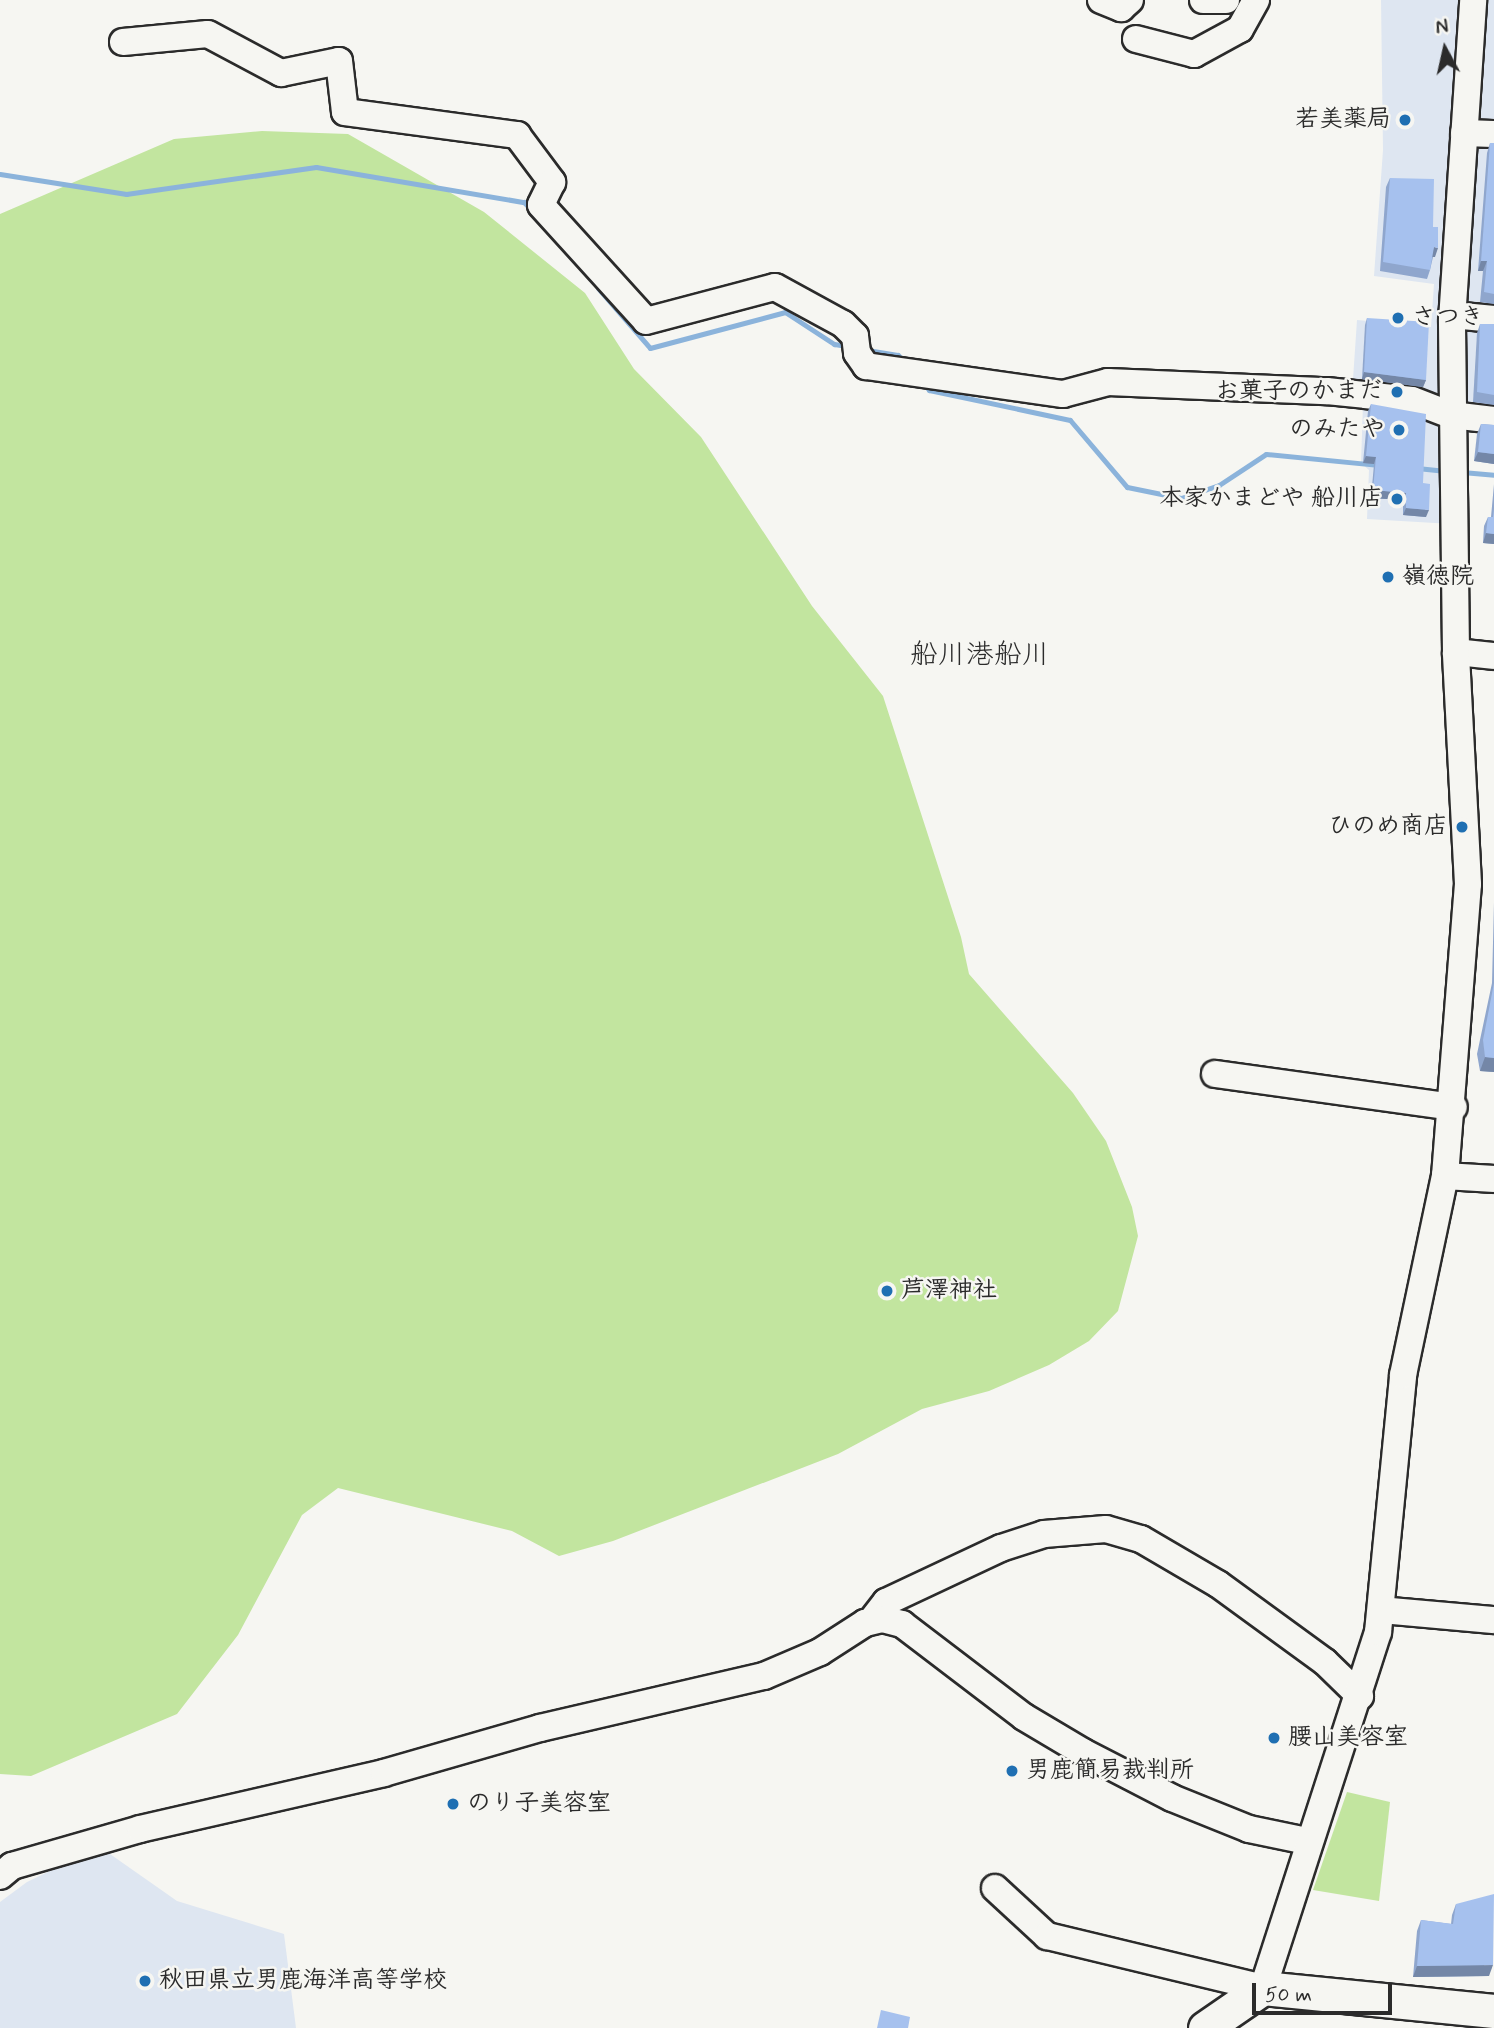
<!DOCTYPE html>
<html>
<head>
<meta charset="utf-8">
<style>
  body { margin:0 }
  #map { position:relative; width:1494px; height:2028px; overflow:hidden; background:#f6f6f2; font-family:Mynerve,"Klee One",sans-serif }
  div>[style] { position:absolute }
  .built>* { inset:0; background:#dee6f1 }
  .green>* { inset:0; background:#c2e59f }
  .stream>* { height:5px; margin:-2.5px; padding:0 2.5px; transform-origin:2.5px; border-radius:2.5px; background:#8bb3db }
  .roads { filter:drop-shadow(2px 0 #2b2b2b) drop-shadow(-2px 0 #2b2b2b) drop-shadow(0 2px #2b2b2b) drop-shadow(0 -2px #2b2b2b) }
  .minor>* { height:26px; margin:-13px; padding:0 13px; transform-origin:13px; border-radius:13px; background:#f6f6f2 }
  .major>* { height:33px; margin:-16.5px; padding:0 16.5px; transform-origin:16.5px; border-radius:16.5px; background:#f6f6f2 }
  .wall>* { inset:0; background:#8fa6cd }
  .shaded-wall>* { inset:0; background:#7487a7 }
  .building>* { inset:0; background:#a6c1ee }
  .dots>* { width:19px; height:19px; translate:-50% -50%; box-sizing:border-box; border:4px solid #f6f6f2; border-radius:50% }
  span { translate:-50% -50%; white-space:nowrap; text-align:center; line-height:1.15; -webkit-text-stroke:5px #f6f6f2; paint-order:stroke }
  .poi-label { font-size:24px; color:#2b2b2b; font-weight:700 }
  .right { translate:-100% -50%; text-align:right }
  .left { translate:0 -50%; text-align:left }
  .quarter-label { font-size:28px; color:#2b2b2b }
  .north { position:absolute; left:1410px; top:14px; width:70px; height:70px; -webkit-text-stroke:5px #f6f6f2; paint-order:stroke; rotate:352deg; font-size:19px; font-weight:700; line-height:28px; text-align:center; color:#2b2b2b }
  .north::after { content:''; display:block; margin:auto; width:24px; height:32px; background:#2b2b2b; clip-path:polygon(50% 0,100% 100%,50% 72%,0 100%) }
  .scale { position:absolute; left:1252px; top:1983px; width:140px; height:32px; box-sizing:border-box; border:4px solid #2b2b2b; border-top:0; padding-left:9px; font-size:21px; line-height:24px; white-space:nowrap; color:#2b2b2b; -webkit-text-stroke:5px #f6f6f2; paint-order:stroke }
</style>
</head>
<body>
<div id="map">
  <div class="built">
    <i style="clip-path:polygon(1381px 0,1494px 0,1494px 420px,1452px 415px,1452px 524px,1367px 519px,1369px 470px,1361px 463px,1363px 404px,1352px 394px,1357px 320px,1431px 327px,1434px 284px,1374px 276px,1383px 150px)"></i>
    <i style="clip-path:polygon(110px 1854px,177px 1901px,284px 1934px,296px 2028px,0 2028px,0 1902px,27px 1882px,83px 1855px)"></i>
  </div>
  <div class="green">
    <i style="clip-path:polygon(262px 131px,348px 134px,484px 212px,585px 293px,634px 369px,701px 437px,812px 606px,883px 696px,961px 937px,969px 974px,1073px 1093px,1106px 1141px,1132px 1207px,1138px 1236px,1118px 1311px,1089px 1341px,1049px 1365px,989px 1391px,922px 1409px,838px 1454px,613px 1541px,559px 1556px,512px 1531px,338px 1488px,302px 1515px,238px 1635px,177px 1714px,31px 1776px,0 1774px,0 214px,174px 139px)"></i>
    <i style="clip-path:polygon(1347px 1792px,1390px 1802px,1379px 1901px,1313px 1890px)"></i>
  </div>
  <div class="stream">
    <i style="left:0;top:174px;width:128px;rotate:9deg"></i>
    <i style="left:126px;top:194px;width:192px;rotate:-8.1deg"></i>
    <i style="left:316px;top:167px;width:211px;rotate:9.6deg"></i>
    <i style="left:524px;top:202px;width:12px;rotate:48deg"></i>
    <i style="left:598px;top:288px;width:79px;rotate:49.1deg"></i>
    <i style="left:650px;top:348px;width:140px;rotate:-14.9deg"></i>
    <i style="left:785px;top:312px;width:59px;rotate:33.1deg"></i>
    <i style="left:834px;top:344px;width:13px;rotate:9deg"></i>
    <i style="left:867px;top:350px;width:31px;rotate:9deg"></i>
    <i style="left:898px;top:355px;width:8px;rotate:45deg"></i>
    <i style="left:924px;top:384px;width:8px;rotate:50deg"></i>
    <i style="left:929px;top:390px;width:144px;rotate:12deg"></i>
    <i style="left:1070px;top:420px;width:88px;rotate:49.6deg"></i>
    <i style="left:1127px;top:487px;width:55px;rotate:11.5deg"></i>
    <i style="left:1181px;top:498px;width:40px;rotate:-18.9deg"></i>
    <i style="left:1219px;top:485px;width:56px;rotate:-33.4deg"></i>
    <i style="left:1266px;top:454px;width:114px;rotate:5.6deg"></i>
    <i style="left:1417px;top:468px;width:29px;rotate:6deg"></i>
    <i style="left:1462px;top:472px;width:32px;rotate:5deg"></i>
  </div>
  <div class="roads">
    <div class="minor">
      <i style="left:1101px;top:0;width:22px;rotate:22deg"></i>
      <i style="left:1121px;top:8px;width:12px;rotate:-42deg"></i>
      <i style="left:1203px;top:0;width:23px"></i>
      <i style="left:1136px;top:39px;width:60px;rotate:14.5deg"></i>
      <i style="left:1194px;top:54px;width:52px;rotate:-28.5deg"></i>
      <i style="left:1240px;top:29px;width:33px;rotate:-61deg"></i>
      <i style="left:123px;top:42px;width:85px;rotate:-5.4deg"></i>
      <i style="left:208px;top:34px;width:83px;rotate:28.1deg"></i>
      <i style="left:281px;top:73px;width:59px;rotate:-11.7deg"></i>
      <i style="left:339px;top:61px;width:51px;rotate:83.3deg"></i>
      <i style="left:345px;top:112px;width:174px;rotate:7.6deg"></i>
      <i style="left:517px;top:135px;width:59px;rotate:53.3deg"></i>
      <i style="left:552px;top:182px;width:25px;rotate:116deg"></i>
      <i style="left:541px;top:205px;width:156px;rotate:47.8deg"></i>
      <i style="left:646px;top:321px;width:133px;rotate:-14.8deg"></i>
      <i style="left:775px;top:287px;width:77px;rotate:28.6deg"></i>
      <i style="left:843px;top:324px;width:17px;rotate:45deg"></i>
      <i style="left:855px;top:336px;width:17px;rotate:83deg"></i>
      <i style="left:857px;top:353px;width:16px;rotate:55deg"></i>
      <i style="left:866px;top:366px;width:199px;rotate:8.1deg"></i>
      <i style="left:1063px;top:394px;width:47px;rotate:-14.9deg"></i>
      <i style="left:1108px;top:382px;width:219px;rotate:2.4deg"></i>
      <i style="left:1327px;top:391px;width:85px;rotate:6deg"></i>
      <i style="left:1412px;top:400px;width:42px;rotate:21deg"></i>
      <i style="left:1451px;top:415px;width:43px;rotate:6.6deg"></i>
      <i style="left:1464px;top:133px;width:30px;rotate:2deg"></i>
      <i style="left:1452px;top:315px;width:42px;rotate:5.4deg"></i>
      <i style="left:1456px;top:652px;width:38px;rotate:6deg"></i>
      <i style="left:1215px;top:1074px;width:241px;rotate:7.9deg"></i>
      <i style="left:1445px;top:1176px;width:49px;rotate:3.5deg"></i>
      <i style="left:1381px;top:1610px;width:113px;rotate:5.1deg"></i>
      <i style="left:872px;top:1620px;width:23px;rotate:-52deg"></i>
      <i style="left:886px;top:1602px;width:127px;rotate:-25.2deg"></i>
      <i style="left:1001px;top:1548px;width:45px;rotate:-18deg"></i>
      <i style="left:1044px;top:1534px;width:62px;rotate:-4.6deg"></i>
      <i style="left:1106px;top:1529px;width:36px;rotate:16deg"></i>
      <i style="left:1141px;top:1539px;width:89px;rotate:30.3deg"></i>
      <i style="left:1218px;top:1584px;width:132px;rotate:36.1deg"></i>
      <i style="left:1325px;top:1662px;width:49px;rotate:44.2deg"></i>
      <i style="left:0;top:1876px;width:16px;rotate:-40deg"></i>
      <i style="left:12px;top:1866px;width:133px;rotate:-16.1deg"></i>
      <i style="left:140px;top:1829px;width:250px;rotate:-12.9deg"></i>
      <i style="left:384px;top:1773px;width:162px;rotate:-16.1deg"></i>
      <i style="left:540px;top:1728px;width:230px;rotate:-13.1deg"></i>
      <i style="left:764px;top:1676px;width:61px;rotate:-23.2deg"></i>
      <i style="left:820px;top:1652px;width:54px;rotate:-32.8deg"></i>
      <i style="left:865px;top:1623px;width:17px;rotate:-13deg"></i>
      <i style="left:882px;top:1619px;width:21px;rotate:14deg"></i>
      <i style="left:902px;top:1624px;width:153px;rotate:37.3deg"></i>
      <i style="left:1024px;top:1717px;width:69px;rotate:30.7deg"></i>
      <i style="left:1083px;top:1752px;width:100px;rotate:27.3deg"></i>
      <i style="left:1172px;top:1798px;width:83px;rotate:21.9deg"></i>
      <i style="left:1249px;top:1829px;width:59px;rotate:11.7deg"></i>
      <i style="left:995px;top:1888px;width:71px;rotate:42.7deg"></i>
      <i style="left:1047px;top:1936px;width:222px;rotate:13.5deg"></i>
      <i style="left:1263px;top:1988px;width:374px;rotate:-72.1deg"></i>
      <i style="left:1378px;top:1632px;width:258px;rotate:-84.4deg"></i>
      <i style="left:1403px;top:1375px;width:203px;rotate:-78.1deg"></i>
      <i style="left:1445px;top:1176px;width:293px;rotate:-85.5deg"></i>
      <i style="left:1468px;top:884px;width:232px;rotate:-93deg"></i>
      <i style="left:1456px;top:652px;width:332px;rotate:-90.7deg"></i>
      <i style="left:1452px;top:320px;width:321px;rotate:-86.2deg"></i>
    </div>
    <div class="major">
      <i style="left:1205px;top:2028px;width:70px;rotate:-34.6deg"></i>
      <i style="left:1263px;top:1988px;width:232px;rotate:5.7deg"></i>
    </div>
  </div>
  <div class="wall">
    <i style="clip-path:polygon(1490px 143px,1494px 143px,1494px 304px,1480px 302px,1483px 271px,1478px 271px,1487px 153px)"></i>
    <i style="clip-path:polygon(1390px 178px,1433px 227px,1435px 257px,1433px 257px,1430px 270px,1427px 279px,1380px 271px,1386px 187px)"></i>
    <i style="clip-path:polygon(1367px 318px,1426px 380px,1423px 387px,1362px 379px,1365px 325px)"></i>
    <i style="clip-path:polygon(1480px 324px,1494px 324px,1494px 405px,1473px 402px,1477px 333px)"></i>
    <i style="clip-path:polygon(1371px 404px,1423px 483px,1426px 517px,1403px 515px,1403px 500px,1371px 498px,1374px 464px,1363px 463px,1368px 411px)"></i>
    <i style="clip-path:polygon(1481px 424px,1494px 425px,1494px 464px,1474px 461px,1477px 434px)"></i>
    <i style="clip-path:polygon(1494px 484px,1494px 544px,1483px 543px,1484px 526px,1488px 517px,1491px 517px)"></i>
    <i style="clip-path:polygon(1494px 902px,1494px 1072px,1480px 1071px,1477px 1054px,1492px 983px)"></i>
    <i style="clip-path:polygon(1456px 1904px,1489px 1976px,1413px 1977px,1417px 1931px,1421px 1920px,1451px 1924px,1452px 1915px)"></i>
  </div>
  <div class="shaded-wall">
    <i style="clip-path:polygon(1434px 247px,1438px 248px,1435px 257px,1431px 257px)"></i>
    <i style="clip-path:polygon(1481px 261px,1487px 261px,1483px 271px,1478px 271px)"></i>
    <i style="clip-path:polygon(1364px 372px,1426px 380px,1423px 387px,1362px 379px)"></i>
    <i style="clip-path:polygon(1478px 452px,1494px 454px,1494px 464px,1474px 461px)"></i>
    <i style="clip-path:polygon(1366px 456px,1376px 457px,1374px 464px,1363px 463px)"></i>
    <i style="clip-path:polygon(1373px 490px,1406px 493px,1403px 500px,1371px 498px)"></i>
    <i style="clip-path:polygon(1406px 508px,1429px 510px,1426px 517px,1403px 515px)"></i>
    <i style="clip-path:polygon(1486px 533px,1494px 534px,1494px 544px,1483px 543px)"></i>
    <i style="clip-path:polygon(1485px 1057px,1494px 1058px,1494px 1072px,1480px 1071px)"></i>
    <i style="clip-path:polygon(1493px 1965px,1489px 1976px,1413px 1977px,1417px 1966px)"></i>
  </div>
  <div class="building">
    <i style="clip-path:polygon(1490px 143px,1494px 143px,1494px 294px,1484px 292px,1487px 261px,1481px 261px)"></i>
    <i style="clip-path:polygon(1390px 178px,1434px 179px,1433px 227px,1438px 227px,1438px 248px,1434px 247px,1430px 270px,1383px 262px)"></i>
    <i style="clip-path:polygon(1367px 318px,1429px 322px,1426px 380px,1364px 372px)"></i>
    <i style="clip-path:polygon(1480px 324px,1494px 324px,1494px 395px,1477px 392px)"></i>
    <i style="clip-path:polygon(1371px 404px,1426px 414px,1423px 483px,1430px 484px,1429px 510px,1406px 508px,1406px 493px,1373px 490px,1376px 457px,1366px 456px)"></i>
    <i style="clip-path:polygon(1481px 424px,1494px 425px,1494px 454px,1478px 452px)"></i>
    <i style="clip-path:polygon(1494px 509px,1494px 534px,1486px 533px,1488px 517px,1493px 517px)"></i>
    <i style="clip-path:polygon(1494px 983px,1494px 1058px,1485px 1057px,1483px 1040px)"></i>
    <i style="clip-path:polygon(1494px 1894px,1493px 1965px,1417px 1966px,1421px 1920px,1453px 1924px,1456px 1904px)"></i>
    <i style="clip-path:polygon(881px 2010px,910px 2017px,908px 2028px,877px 2028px)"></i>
  </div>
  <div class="dots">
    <i style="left:1405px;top:120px;background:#1f6fb2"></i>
    <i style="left:1398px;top:318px;background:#1f6fb2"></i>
    <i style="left:1397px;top:392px;background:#1f6fb2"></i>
    <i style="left:1399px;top:430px;background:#1f6fb2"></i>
    <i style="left:1397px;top:499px;background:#1f6fb2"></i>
    <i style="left:1388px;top:577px;background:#1f6fb2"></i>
    <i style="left:1462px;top:827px;background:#1f6fb2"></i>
    <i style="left:887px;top:1291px;background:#1f6fb2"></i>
    <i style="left:1274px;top:1738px;background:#1f6fb2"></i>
    <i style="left:1012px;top:1771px;background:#1f6fb2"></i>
    <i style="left:453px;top:1804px;background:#1f6fb2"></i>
    <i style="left:145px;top:1981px;background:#1f6fb2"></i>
  </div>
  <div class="poi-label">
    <span class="right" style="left:1391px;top:120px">若美薬局</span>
    <span class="left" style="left:1412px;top:318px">さつき</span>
    <span class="right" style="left:1383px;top:392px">お菓子のかまだ</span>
    <span class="right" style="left:1385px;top:430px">のみたや</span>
    <span class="right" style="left:1383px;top:499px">本家かまどや 船川店</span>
    <span class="left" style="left:1402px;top:577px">嶺徳院</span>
    <span class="right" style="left:1448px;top:827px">ひのめ商店</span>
    <span class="left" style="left:901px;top:1291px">芦澤神社</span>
    <span class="left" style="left:1288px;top:1738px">腰山美容室</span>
    <span class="left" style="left:1026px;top:1771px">男鹿簡易裁判所</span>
    <span class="left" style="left:467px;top:1804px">のり子美容室</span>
    <span class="left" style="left:159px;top:1981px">秋田県立男鹿海洋高等学校</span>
  </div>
  <div class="quarter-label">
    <span style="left:980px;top:656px">船川港船川</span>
  </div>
  <div class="north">N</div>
  <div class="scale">50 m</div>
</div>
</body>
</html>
